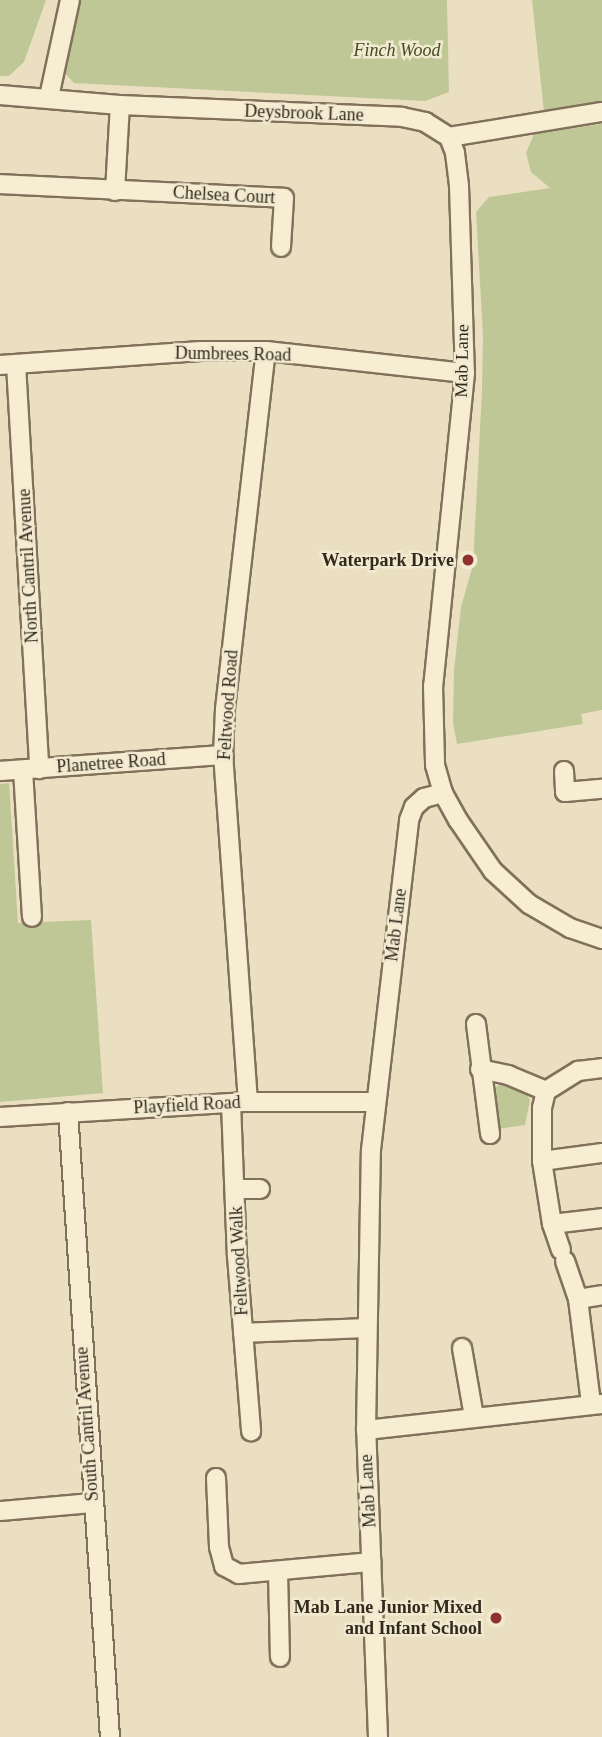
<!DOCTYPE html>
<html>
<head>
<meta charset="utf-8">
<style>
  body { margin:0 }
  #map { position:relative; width:602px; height:1737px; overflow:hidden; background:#eae0c1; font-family:"Times New Roman",serif }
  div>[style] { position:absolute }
  .green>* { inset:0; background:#bfc796 }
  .roads { filter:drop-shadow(2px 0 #82715a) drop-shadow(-2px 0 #82715a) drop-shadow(0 2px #82715a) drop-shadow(0 -2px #82715a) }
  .minor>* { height:18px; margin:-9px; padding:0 9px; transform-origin:9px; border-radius:9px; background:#f6edd3 }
  .dots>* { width:19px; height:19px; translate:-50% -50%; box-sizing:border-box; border:4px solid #f2ead0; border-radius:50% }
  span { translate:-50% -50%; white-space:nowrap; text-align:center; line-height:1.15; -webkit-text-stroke:5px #f2ead0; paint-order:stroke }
  .park-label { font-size:18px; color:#424e25; font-style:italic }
  .street-label { font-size:18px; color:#33291d }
  .poi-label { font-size:18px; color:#33291d; font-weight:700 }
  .right { translate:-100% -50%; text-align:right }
</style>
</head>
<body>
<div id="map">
  <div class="green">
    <i style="clip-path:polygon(0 0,46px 0,24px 62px,9px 76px,0 76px)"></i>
    <i style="clip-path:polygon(78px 0,447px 0,449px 92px,425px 101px,74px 83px,63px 71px)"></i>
    <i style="clip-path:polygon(532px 0,602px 0,602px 104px,544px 112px)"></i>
    <i style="clip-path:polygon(602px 124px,602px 710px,581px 714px,583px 724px,457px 744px,453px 723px,454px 670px,461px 607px,473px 565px,482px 390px,483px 336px,476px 212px,489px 197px,550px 188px,531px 172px,526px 153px,534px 134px)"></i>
    <i style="clip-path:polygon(9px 783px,18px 923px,91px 920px,103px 1093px,0 1102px,0 784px)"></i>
    <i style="clip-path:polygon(506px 1081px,525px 1092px,530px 1100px,525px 1125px,498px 1129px,493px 1095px,496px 1087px)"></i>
  </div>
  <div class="roads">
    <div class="minor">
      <i style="left:0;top:95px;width:120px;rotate:4.8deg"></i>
      <i style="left:120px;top:105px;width:282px;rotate:2.4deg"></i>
      <i style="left:402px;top:117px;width:24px;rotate:12deg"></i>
      <i style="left:425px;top:122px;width:28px;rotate:32deg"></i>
      <i style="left:449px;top:137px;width:155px;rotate:-9.3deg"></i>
      <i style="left:49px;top:97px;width:99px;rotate:-77.8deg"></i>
      <i style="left:449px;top:137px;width:17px;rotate:69deg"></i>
      <i style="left:455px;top:153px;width:33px;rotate:83deg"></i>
      <i style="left:459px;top:186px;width:187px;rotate:88.2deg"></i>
      <i style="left:465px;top:373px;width:315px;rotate:95.8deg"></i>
      <i style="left:433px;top:686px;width:79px;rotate:88.5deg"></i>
      <i style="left:435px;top:765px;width:29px;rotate:74deg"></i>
      <i style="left:443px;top:793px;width:31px;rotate:61deg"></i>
      <i style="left:458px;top:820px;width:62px;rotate:55.5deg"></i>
      <i style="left:493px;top:871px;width:49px;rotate:42.5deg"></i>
      <i style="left:529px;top:904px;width:48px;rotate:30.3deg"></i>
      <i style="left:570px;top:928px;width:34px;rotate:19deg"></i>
      <i style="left:0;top:184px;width:284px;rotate:2.8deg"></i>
      <i style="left:284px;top:198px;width:49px;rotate:93.5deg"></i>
      <i style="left:115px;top:191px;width:86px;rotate:-86.7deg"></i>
      <i style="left:16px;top:364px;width:406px;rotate:86.7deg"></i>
      <i style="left:0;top:365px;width:201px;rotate:-4deg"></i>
      <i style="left:201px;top:351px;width:65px"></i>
      <i style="left:266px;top:351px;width:200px;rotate:6.3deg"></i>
      <i style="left:23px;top:770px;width:147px;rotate:86.5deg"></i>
      <i style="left:0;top:771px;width:224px;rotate:-4.1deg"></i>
      <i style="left:564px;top:771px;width:21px;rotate:87deg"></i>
      <i style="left:565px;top:792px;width:37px;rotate:-5deg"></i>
      <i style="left:476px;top:1024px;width:111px;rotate:82.7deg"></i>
      <i style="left:480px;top:1069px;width:29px;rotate:12deg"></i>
      <i style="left:508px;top:1075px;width:41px;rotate:22.8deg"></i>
      <i style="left:248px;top:1102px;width:348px;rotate:-94.1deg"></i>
      <i style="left:223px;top:755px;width:46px;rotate:-87.5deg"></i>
      <i style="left:225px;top:709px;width:360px;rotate:-83.5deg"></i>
      <i style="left:231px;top:1103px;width:153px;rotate:87.8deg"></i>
      <i style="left:237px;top:1256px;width:176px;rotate:85.4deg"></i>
      <i style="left:68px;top:1112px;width:626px;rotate:86.16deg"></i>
      <i style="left:0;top:1117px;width:248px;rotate:-3.5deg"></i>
      <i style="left:248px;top:1102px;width:127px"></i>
      <i style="left:542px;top:1161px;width:61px;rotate:-7.6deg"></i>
      <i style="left:235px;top:1189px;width:25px"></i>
      <i style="left:552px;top:1224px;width:50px;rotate:-6.8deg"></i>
      <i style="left:561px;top:1250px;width:28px;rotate:-109deg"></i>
      <i style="left:552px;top:1224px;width:64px;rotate:-99deg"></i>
      <i style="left:542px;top:1161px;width:53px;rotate:-90deg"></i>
      <i style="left:542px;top:1108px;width:17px;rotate:-77deg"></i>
      <i style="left:546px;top:1091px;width:38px;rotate:-32deg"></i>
      <i style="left:578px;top:1071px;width:24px;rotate:-7deg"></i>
      <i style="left:565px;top:1261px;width:40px;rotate:71.1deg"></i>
      <i style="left:578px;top:1299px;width:105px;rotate:82.9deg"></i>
      <i style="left:578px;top:1299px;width:24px;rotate:-9deg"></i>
      <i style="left:243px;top:1333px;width:122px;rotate:-2.3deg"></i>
      <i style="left:462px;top:1348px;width:70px;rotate:80.1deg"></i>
      <i style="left:366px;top:1430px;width:237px;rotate:-6.3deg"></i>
      <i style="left:216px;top:1478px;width:69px;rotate:87.5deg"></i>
      <i style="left:219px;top:1547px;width:20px;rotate:75deg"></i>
      <i style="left:224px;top:1566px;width:17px;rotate:28deg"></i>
      <i style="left:239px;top:1574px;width:133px;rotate:-5.2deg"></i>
      <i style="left:0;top:1511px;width:92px;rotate:-5deg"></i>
      <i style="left:278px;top:1571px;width:86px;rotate:88.7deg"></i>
      <i style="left:378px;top:1737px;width:307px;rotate:-92.2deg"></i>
      <i style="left:366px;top:1430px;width:280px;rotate:-89deg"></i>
      <i style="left:371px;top:1150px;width:332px;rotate:-83.4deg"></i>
      <i style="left:409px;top:820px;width:14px;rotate:-69deg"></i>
      <i style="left:414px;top:807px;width:13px;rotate:-42deg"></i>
      <i style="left:424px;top:798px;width:20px;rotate:-15deg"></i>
    </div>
  </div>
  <div class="dots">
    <i style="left:468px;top:560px;background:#8d322e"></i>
    <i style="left:496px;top:1618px;background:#8d322e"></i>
  </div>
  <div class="park-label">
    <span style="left:397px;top:50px">Finch Wood</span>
  </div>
  <div class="street-label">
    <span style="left:304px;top:113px;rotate:2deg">Deysbrook Lane</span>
    <span style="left:224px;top:195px;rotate:3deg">Chelsea Court</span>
    <span style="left:233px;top:354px;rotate:1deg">Dumbrees Road</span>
    <span style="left:462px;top:361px;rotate:-89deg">Mab Lane</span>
    <span style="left:28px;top:566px;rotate:-93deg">North Cantril Avenue</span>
    <span style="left:228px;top:705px;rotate:-86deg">Feltwood Road</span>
    <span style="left:111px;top:763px;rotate:-4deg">Planetree Road</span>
    <span style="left:396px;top:925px;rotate:-83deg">Mab Lane</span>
    <span style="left:187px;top:1105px;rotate:-3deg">Playfield Road</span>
    <span style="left:239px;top:1261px;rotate:-93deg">Feltwood Walk</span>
    <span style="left:87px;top:1424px;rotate:-94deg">South Cantril Avenue</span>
    <span style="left:368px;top:1491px;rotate:-93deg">Mab Lane</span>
  </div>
  <div class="poi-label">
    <span class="right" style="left:454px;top:560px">Waterpark Drive</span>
    <span class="right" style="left:482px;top:1618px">Mab Lane Junior Mixed<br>and Infant School</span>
  </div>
</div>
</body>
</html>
